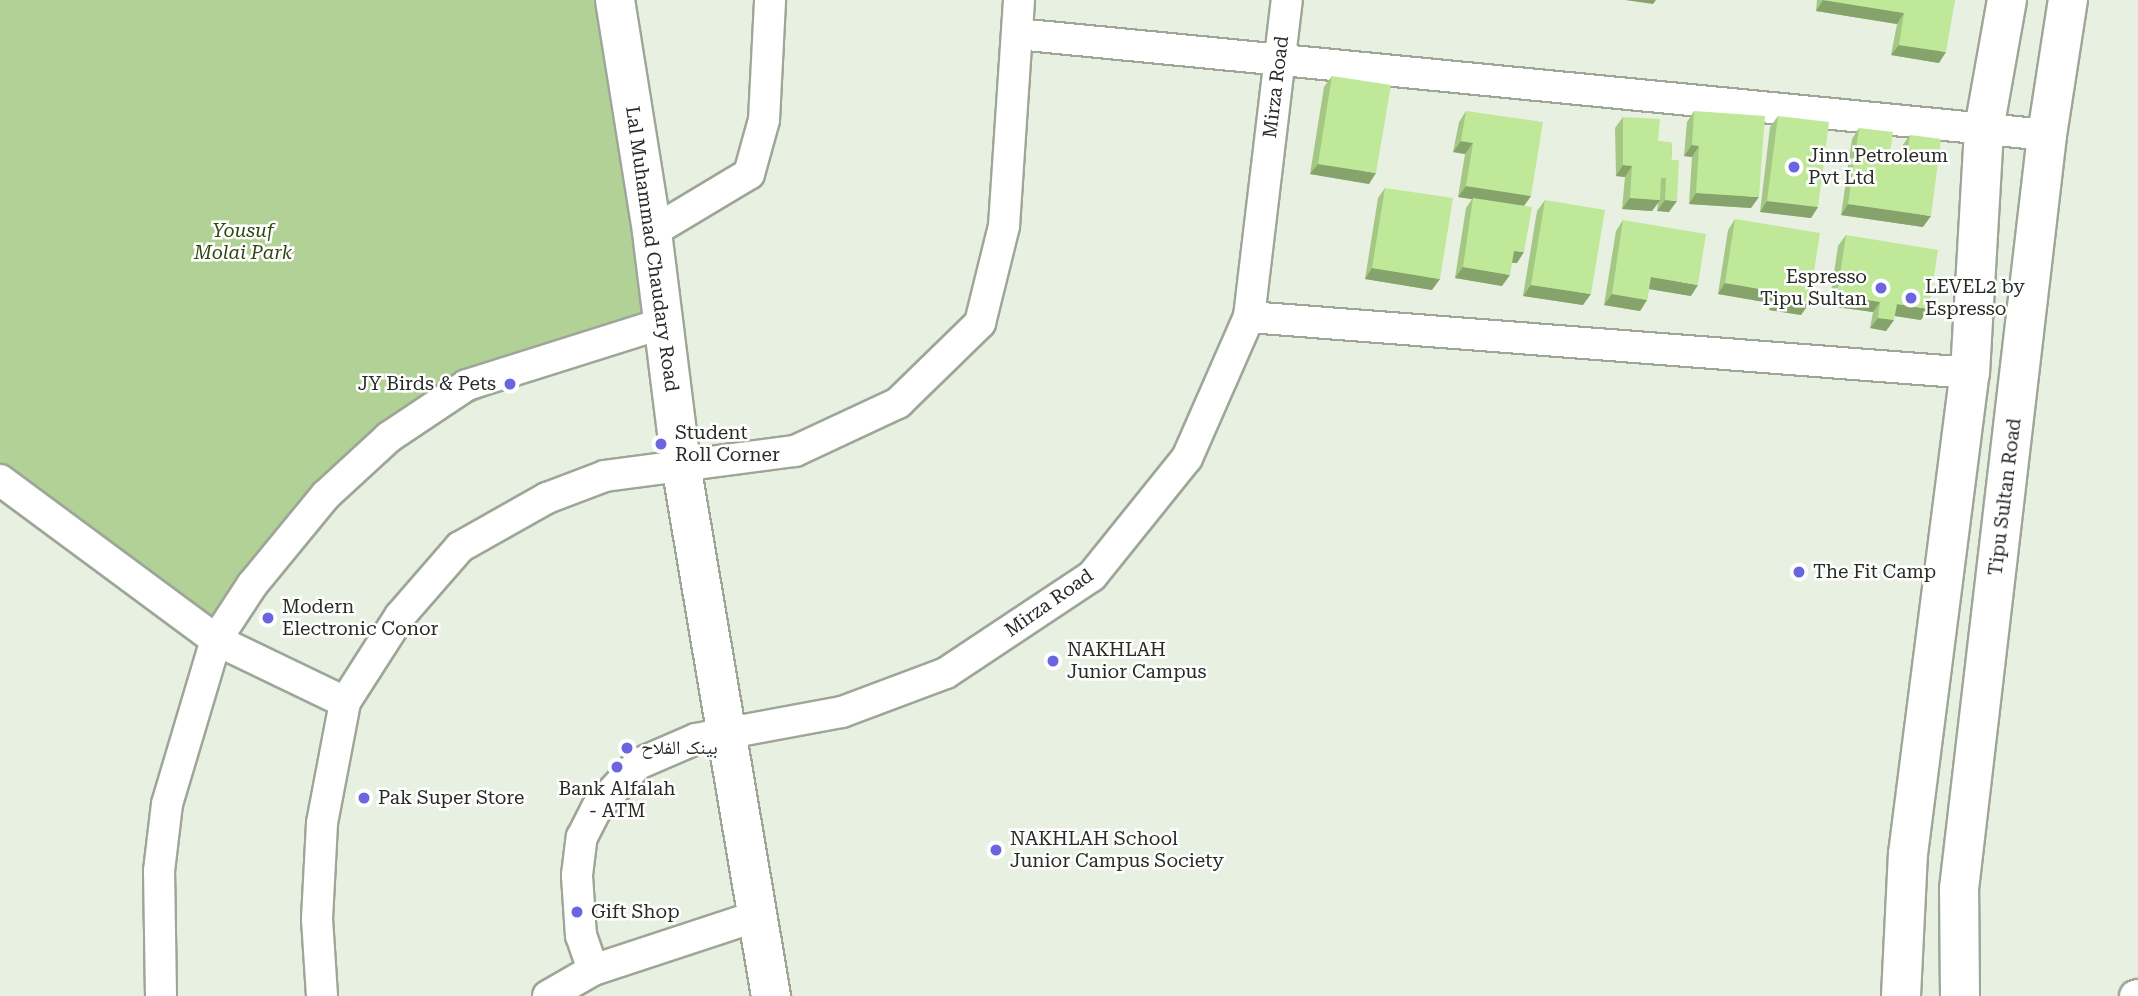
<!DOCTYPE html>
<html>
<head>
<meta charset="utf-8">
<style>
  body { margin:0 }
  #map { position:relative; width:2138px; height:996px; overflow:hidden; background:#e8f0e2; font-family:"Roboto Serif","Noto Naskh Arabic",serif }
  div>[style] { position:absolute }
  .green>* { inset:0; background:#b1d197 }
  .roads { filter:drop-shadow(2px 0 #9ea698) drop-shadow(-2px 0 #9ea698) drop-shadow(0 2px #9ea698) drop-shadow(0 -2px #9ea698) }
  .street>* { height:30px; margin:-15px; padding:0 15px; transform-origin:15px; border-radius:15px; background:#fff }
  .secondary>* { height:38px; margin:-19px; padding:0 19px; transform-origin:19px; border-radius:19px; background:#fff }
  .wall>* { inset:0; background:#a4c884 }
  .shaded-wall>* { inset:0; background:#86a36b }
  .building>* { inset:0; background:#bfe999 }
  .dots>* { width:19px; height:19px; translate:-50% -50%; box-sizing:border-box; border:4px solid #fff; border-radius:50% }
  span { translate:-50% -50%; white-space:nowrap; text-align:center; line-height:1.15; -webkit-text-stroke:5px #fff; paint-order:stroke }
  .street-label { font-size:19px; color:#282b26 }
  .poi-label { font-size:19px; color:#282b26 }
  .left { translate:0 -50%; text-align:left }
  .right { translate:-100% -50%; text-align:right }
  .park-label { font-size:19px; color:#2e4710; font-style:italic }
</style>
</head>
<body>
<div id="map">
  <div class="green">
    <i style="clip-path:polygon(0 0,614px 0,663px 325px,389px 437px,216px 640px,0 480px)"></i>
  </div>
  <div class="roads">
    <div class="street">
      <i style="left:1017px;top:34px;width:1035px;rotate:5.6deg"></i>
      <i style="left:652px;top:232px;width:113px;rotate:-30.9deg"></i>
      <i style="left:749px;top:174px;width:56px;rotate:-74.5deg"></i>
      <i style="left:764px;top:120px;width:120px;rotate:-87.1deg"></i>
      <i style="left:1249px;top:317px;width:723px;rotate:4.44deg"></i>
      <i style="left:0;top:480px;width:269px;rotate:36.5deg"></i>
      <i style="left:216px;top:640px;width:143px;rotate:25.7deg"></i>
      <i style="left:593px;top:970px;width:36px;rotate:-109deg"></i>
      <i style="left:581px;top:936px;width:61px;rotate:-93.8deg"></i>
      <i style="left:577px;top:875px;width:38px;rotate:-83deg"></i>
      <i style="left:582px;top:837px;width:33px;rotate:-63deg"></i>
      <i style="left:597px;top:808px;width:60px;rotate:-47deg"></i>
      <i style="left:638px;top:764px;width:63px;rotate:-23.3deg"></i>
      <i style="left:696px;top:739px;width:148px;rotate:-10.5deg"></i>
      <i style="left:842px;top:712px;width:111px;rotate:-20.6deg"></i>
      <i style="left:946px;top:673px;width:175px;rotate:-33.6deg"></i>
      <i style="left:1092px;top:576px;width:151px;rotate:-51.2deg"></i>
      <i style="left:1187px;top:458px;width:154px;rotate:-66.3deg"></i>
      <i style="left:1249px;top:317px;width:319px;rotate:-83.2deg"></i>
      <i style="left:161px;top:996px;width:125px;rotate:-90.9deg"></i>
      <i style="left:159px;top:871px;width:67px;rotate:-83.2deg"></i>
      <i style="left:167px;top:804px;width:171px;rotate:-73.4deg"></i>
      <i style="left:216px;top:640px;width:66px;rotate:-56.8deg"></i>
      <i style="left:252px;top:585px;width:117px;rotate:-50.6deg"></i>
      <i style="left:326px;top:495px;width:86px;rotate:-42.6deg"></i>
      <i style="left:389px;top:437px;width:94px;rotate:-33.7deg"></i>
      <i style="left:467px;top:385px;width:207px;rotate:-17.5deg"></i>
      <i style="left:322px;top:996px;width:77px;rotate:-93.7deg"></i>
      <i style="left:317px;top:919px;width:96px;rotate:-87deg"></i>
      <i style="left:322px;top:823px;width:123px;rotate:-79.2deg"></i>
      <i style="left:345px;top:702px;width:102px;rotate:-57.4deg"></i>
      <i style="left:400px;top:616px;width:91px;rotate:-49deg"></i>
      <i style="left:460px;top:547px;width:100px;rotate:-29.4deg"></i>
      <i style="left:547px;top:498px;width:62px;rotate:-20.8deg"></i>
      <i style="left:605px;top:476px;width:192px;rotate:-7.5deg"></i>
      <i style="left:795px;top:451px;width:114px;rotate:-25deg"></i>
      <i style="left:898px;top:403px;width:115px;rotate:-44.3deg"></i>
      <i style="left:980px;top:323px;width:100px;rotate:-76.1deg"></i>
      <i style="left:1004px;top:226px;width:226px;rotate:-86.2deg"></i>
      <i style="left:548px;top:996px;width:52px;rotate:-30deg"></i>
      <i style="left:593px;top:970px;width:173px;rotate:-18.2deg"></i>
      <i style="left:2135px;top:996px;width:3px;rotate:-18deg"></i>
    </div>
    <div class="secondary">
      <i style="left:615px;top:0;width:235px;rotate:80.9deg"></i>
      <i style="left:652px;top:232px;width:235px;rotate:82.9deg"></i>
      <i style="left:681px;top:465px;width:539px;rotate:80.38deg"></i>
      <i style="left:1901px;top:996px;width:142px;rotate:-87.2deg"></i>
      <i style="left:1908px;top:854px;width:485px;rotate:-82.7deg"></i>
      <i style="left:1970px;top:373px;width:244px;rotate:-86.7deg"></i>
      <i style="left:1984px;top:129px;width:131px;rotate:-79.9deg"></i>
      <i style="left:1960px;top:996px;width:107px;rotate:-90.5deg"></i>
      <i style="left:1959px;top:889px;width:759px;rotate:-83.34deg"></i>
      <i style="left:2047px;top:135px;width:137px;rotate:-81.2deg"></i>
    </div>
  </div>
  <div class="wall">
    <i style="clip-path:polygon(1817px 0,1955px 0,1939px 63px,1891px 55px,1897px 24px,1816px 11px)"></i>
    <i style="clip-path:polygon(1332px 76px,1369px 184px,1310px 174px,1324px 87px)"></i>
    <i style="clip-path:polygon(1466px 111px,1531px 196px,1524px 206px,1517px 263px,1512px 263px,1502px 286px,1455px 278px,1466px 208px,1472px 199px,1458px 197px,1465px 154px,1453px 152px,1459px 122px)"></i>
    <i style="clip-path:polygon(1694px 111px,1751px 208px,1689px 204px,1692px 157px,1684px 156px,1687px 122px)"></i>
    <i style="clip-path:polygon(1778px 116px,1818px 207px,1811px 218px,1760px 212px,1770px 127px)"></i>
    <i style="clip-path:polygon(1623px 117px,1658px 141px,1672px 143px,1669px 212px,1657px 211px,1658px 203px,1652px 211px,1622px 209px,1625px 177px,1616px 176px,1615px 128px)"></i>
    <i style="clip-path:polygon(1859px 128px,1890px 153px,1901px 155px,1902px 146px,1910px 135px,1923px 227px,1841px 215px,1852px 139px)"></i>
    <i style="clip-path:polygon(1385px 188px,1432px 290px,1365px 279px,1378px 198px)"></i>
    <i style="clip-path:polygon(1545px 200px,1583px 305px,1523px 296px,1537px 211px)"></i>
    <i style="clip-path:polygon(1735px 219px,1801px 315px,1769px 310px,1770px 303px,1718px 294px,1728px 230px)"></i>
    <i style="clip-path:polygon(1623px 220px,1691px 296px,1649px 289px,1647px 300px,1640px 311px,1604px 305px,1616px 231px)"></i>
    <i style="clip-path:polygon(1846px 235px,1921px 320px,1894px 316px,1894px 320px,1886px 331px,1870px 328px,1873px 312px,1829px 306px,1838px 246px)"></i>
  </div>
  <div class="shaded-wall">
    <i style="clip-path:polygon(1625px 0,1656px 0,1653px 4px)"></i>
    <i style="clip-path:polygon(1823px 0,1904px 13px,1897px 24px,1816px 11px)"></i>
    <i style="clip-path:polygon(1899px 45px,1946px 52px,1939px 63px,1891px 55px)"></i>
    <i style="clip-path:polygon(1461px 141px,1473px 143px,1465px 154px,1453px 152px)"></i>
    <i style="clip-path:polygon(1692px 145px,1699px 146px,1692px 157px,1684px 156px)"></i>
    <i style="clip-path:polygon(1318px 164px,1376px 173px,1369px 184px,1310px 174px)"></i>
    <i style="clip-path:polygon(1623px 165px,1632px 166px,1625px 177px,1616px 176px)"></i>
    <i style="clip-path:polygon(1466px 186px,1531px 196px,1523px 207px,1458px 197px)"></i>
    <i style="clip-path:polygon(1696px 193px,1759px 197px,1751px 208px,1689px 204px)"></i>
    <i style="clip-path:polygon(1630px 198px,1660px 200px,1652px 211px,1622px 209px)"></i>
    <i style="clip-path:polygon(1665px 200px,1677px 201px,1669px 212px,1657px 211px)"></i>
    <i style="clip-path:polygon(1767px 201px,1818px 207px,1811px 218px,1760px 212px)"></i>
    <i style="clip-path:polygon(1848px 204px,1931px 216px,1923px 227px,1841px 215px)"></i>
    <i style="clip-path:polygon(1514px 251px,1524px 252px,1517px 263px,1506px 262px)"></i>
    <i style="clip-path:polygon(1463px 267px,1510px 275px,1502px 286px,1455px 278px)"></i>
    <i style="clip-path:polygon(1372px 268px,1440px 279px,1432px 290px,1365px 279px)"></i>
    <i style="clip-path:polygon(1651px 277px,1698px 285px,1691px 296px,1643px 288px)"></i>
    <i style="clip-path:polygon(1725px 283px,1777px 292px,1770px 303px,1718px 294px)"></i>
    <i style="clip-path:polygon(1531px 285px,1591px 294px,1583px 305px,1523px 296px)"></i>
    <i style="clip-path:polygon(1612px 294px,1647px 300px,1640px 311px,1604px 305px)"></i>
    <i style="clip-path:polygon(1837px 295px,1880px 302px,1873px 312px,1829px 306px)"></i>
    <i style="clip-path:polygon(1776px 299px,1809px 304px,1801px 315px,1769px 310px)"></i>
    <i style="clip-path:polygon(1897px 304px,1929px 309px,1921px 320px,1889px 315px)"></i>
    <i style="clip-path:polygon(1878px 318px,1894px 320px,1886px 331px,1870px 328px)"></i>
  </div>
  <div class="building">
    <i style="clip-path:polygon(1823px 0,1955px 0,1946px 52px,1899px 45px,1904px 13px)"></i>
    <i style="clip-path:polygon(1332px 76px,1391px 85px,1376px 173px,1318px 164px)"></i>
    <i style="clip-path:polygon(1466px 111px,1543px 122px,1531px 196px,1466px 186px,1473px 143px,1461px 141px)"></i>
    <i style="clip-path:polygon(1694px 111px,1765px 116px,1759px 197px,1696px 193px,1699px 146px,1692px 145px)"></i>
    <i style="clip-path:polygon(1778px 116px,1829px 122px,1818px 207px,1767px 201px)"></i>
    <i style="clip-path:polygon(1623px 117px,1660px 119px,1658px 141px,1672px 143px,1671px 160px,1679px 160px,1677px 201px,1665px 200px,1666px 178px,1661px 178px,1660px 200px,1630px 198px,1632px 166px,1623px 165px)"></i>
    <i style="clip-path:polygon(1859px 128px,1893px 132px,1890px 153px,1907px 156px,1910px 135px,1941px 139px,1931px 216px,1848px 204px)"></i>
    <i style="clip-path:polygon(1385px 188px,1453px 198px,1440px 279px,1372px 268px)"></i>
    <i style="clip-path:polygon(1473px 198px,1532px 207px,1524px 252px,1514px 251px,1510px 275px,1463px 267px)"></i>
    <i style="clip-path:polygon(1545px 200px,1605px 210px,1591px 294px,1531px 285px)"></i>
    <i style="clip-path:polygon(1735px 219px,1820px 233px,1809px 304px,1776px 299px,1777px 292px,1725px 283px)"></i>
    <i style="clip-path:polygon(1623px 220px,1706px 234px,1698px 285px,1651px 277px,1647px 300px,1612px 294px)"></i>
    <i style="clip-path:polygon(1846px 235px,1938px 250px,1929px 309px,1897px 304px,1894px 320px,1878px 318px,1880px 302px,1837px 295px)"></i>
  </div>
  <div class="dots">
    <i style="left:1794px;top:167px;background:#6b66e0"></i>
    <i style="left:1881px;top:288px;background:#6b66e0"></i>
    <i style="left:1911px;top:298px;background:#6b66e0"></i>
    <i style="left:510px;top:384px;background:#6b66e0"></i>
    <i style="left:661px;top:444px;background:#6b66e0"></i>
    <i style="left:1799px;top:572px;background:#6b66e0"></i>
    <i style="left:268px;top:618px;background:#6b66e0"></i>
    <i style="left:1053px;top:661px;background:#6b66e0"></i>
    <i style="left:627px;top:748px;background:#6b66e0"></i>
    <i style="left:617px;top:767px;background:#6b66e0"></i>
    <i style="left:364px;top:798px;background:#6b66e0"></i>
    <i style="left:996px;top:850px;background:#6b66e0"></i>
    <i style="left:577px;top:912px;background:#6b66e0"></i>
  </div>
  <div class="street-label">
    <span style="left:1276px;top:87px;rotate:-83deg">Mirza Road</span>
    <span style="left:652px;top:249px;rotate:82deg">Lal Muhammad Chaudary Road</span>
    <span style="left:2005px;top:497px;rotate:-83deg">Tipu Sultan Road</span>
    <span style="left:1049px;top:603px;rotate:-35deg">Mirza Road</span>
  </div>
  <div class="poi-label">
    <span class="left" style="left:1808px;top:167px">Jinn Petroleum<br>Pvt Ltd</span>
    <span class="right" style="left:1867px;top:288px">Espresso<br>Tipu Sultan</span>
    <span class="left" style="left:1925px;top:298px">LEVEL2 by<br>Espresso</span>
    <span class="right" style="left:496px;top:384px">JY Birds &amp; Pets</span>
    <span class="left" style="left:675px;top:444px">Student<br>Roll Corner</span>
    <span class="left" style="left:1813px;top:572px">The Fit Camp</span>
    <span class="left" style="left:282px;top:618px">Modern<br>Electronic Conor</span>
    <span class="left" style="left:1067px;top:661px">NAKHLAH<br>Junior Campus</span>
    <span class="left" style="left:641px;top:748px">بینک الفلاح</span>
    <span style="left:617px;top:800px">Bank Alfalah<br>- ATM</span>
    <span class="left" style="left:378px;top:798px">Pak Super Store</span>
    <span class="left" style="left:1010px;top:850px">NAKHLAH School<br>Junior Campus Society</span>
    <span class="left" style="left:591px;top:912px">Gift Shop</span>
  </div>
  <div class="park-label">
    <span style="left:243px;top:242px">Yousuf<br>Molai Park</span>
  </div>
</div>
</body>
</html>
